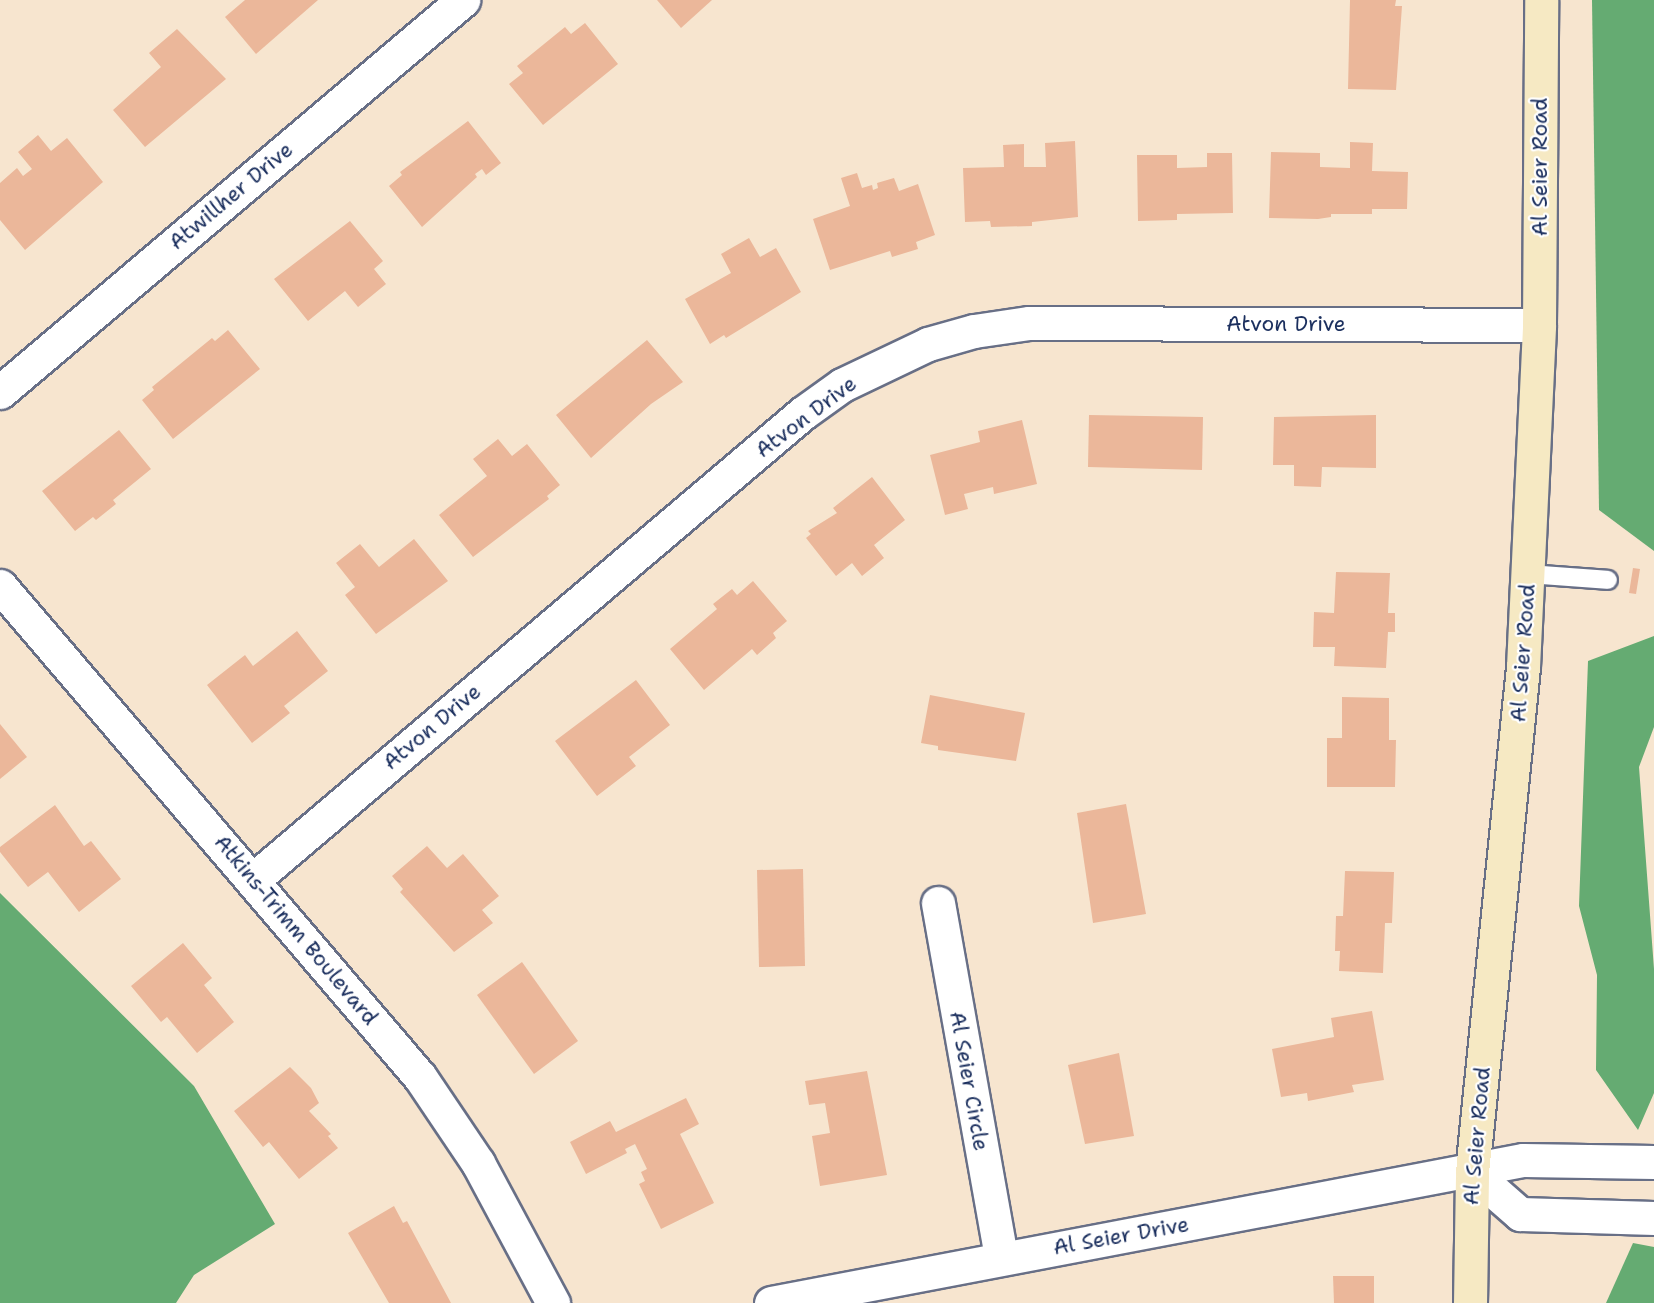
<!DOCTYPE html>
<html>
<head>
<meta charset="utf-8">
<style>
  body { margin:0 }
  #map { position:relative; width:1654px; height:1303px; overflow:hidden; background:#f7e5cf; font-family:"Shantell Sans",sans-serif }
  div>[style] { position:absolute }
  .forest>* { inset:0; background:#65ab72 }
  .building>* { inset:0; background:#ebb79a }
  .roads { filter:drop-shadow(2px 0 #686f86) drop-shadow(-2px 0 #686f86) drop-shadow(0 2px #686f86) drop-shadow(0 -2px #686f86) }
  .lane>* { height:18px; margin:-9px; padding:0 9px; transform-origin:9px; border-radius:9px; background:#fff }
  .street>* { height:33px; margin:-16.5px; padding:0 16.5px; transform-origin:16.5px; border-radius:16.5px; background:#fff }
  .secondary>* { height:33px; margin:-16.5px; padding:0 16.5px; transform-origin:16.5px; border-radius:16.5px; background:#f6e9c3 }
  span { translate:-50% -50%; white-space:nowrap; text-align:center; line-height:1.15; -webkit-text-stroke:4.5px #fff; paint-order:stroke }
  .street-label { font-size:21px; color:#1b2f5e }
</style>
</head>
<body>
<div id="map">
  <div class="forest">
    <i style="clip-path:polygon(1592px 0,1654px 0,1654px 551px,1599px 510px)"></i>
    <i style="clip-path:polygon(1654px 636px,1654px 727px,1639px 767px,1654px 969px,1654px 1093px,1638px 1130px,1596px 1070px,1597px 975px,1579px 906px,1588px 661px)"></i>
    <i style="clip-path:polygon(0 893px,194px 1086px,275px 1224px,194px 1275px,176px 1303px,0 1303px)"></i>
    <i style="clip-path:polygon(1633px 1243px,1654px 1247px,1654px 1303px,1606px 1303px)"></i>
  </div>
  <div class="building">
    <i style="clip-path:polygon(245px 0,318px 0,256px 54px,225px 17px)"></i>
    <i style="clip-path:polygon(657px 0,712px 0,681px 28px)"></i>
    <i style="clip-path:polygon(1350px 0,1396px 0,1395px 6px,1402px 6px,1396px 90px,1348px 89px)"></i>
    <i style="clip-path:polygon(585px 23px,618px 64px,543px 125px,509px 84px,523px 73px,517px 66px,565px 27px,571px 34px)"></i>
    <i style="clip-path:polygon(177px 29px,226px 79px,145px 147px,113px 110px,161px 67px,149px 53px)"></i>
    <i style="clip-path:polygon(468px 121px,501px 163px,486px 175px,482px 169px,475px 174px,477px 177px,422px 227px,389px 186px,402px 175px,400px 172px)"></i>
    <i style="clip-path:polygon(38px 135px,51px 151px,67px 138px,103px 182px,25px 250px,0 220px,0 183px,17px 168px,23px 176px,32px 169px,18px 152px)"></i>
    <i style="clip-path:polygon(1075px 141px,1078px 217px,1032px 222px,1032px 226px,991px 227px,990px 221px,965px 222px,963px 168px,1004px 167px,1003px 145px,1024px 144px,1024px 167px,1046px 167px,1045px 143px)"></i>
    <i style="clip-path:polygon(1350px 142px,1373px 143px,1372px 171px,1408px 172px,1407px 209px,1372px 209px,1372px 214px,1331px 214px,1331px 217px,1318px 219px,1269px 218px,1271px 152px,1320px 153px,1320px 167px,1350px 168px)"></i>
    <i style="clip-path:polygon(1207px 153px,1232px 153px,1233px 213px,1177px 214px,1177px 220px,1138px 221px,1137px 155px,1177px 155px,1177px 168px,1207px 167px)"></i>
    <i style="clip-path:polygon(857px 173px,862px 188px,872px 185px,873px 190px,878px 188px,877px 183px,894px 178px,899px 191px,918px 184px,935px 235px,916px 242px,918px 249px,892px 257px,890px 251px,830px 270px,813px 219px,850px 206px,841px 178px)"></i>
    <i style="clip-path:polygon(350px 221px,383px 261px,374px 269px,386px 284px,358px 307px,345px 291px,308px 321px,274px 279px)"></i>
    <i style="clip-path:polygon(749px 238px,760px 257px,776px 248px,801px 292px,726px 338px,724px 335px,710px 344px,685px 299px,731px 273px,721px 254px)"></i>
    <i style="clip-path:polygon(228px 330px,260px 369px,173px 439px,142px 400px,154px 390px,152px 387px,212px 338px,215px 341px)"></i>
    <i style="clip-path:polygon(647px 340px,683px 382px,651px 404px,591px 458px,556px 415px)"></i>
    <i style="clip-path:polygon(1089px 415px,1203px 417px,1202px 470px,1088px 467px)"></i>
    <i style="clip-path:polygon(1376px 415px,1376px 468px,1322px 467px,1321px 487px,1294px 486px,1294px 465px,1273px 465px,1274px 417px)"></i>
    <i style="clip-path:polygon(1022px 420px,1037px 484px,994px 494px,993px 487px,964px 494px,968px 509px,945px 515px,930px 455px,980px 442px,978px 431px)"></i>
    <i style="clip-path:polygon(119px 430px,151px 469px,113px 500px,116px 504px,96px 520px,93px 517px,75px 531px,42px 491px)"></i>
    <i style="clip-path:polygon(498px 439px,512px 456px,527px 444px,560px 485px,547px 496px,549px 499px,473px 557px,439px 515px,487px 476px,473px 459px)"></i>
    <i style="clip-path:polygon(872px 477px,905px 520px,874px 545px,884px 558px,862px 576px,852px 563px,836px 576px,806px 538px,811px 534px,808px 531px,837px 513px,833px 508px)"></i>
    <i style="clip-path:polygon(414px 539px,448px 581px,376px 634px,345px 595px,355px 587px,336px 563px,360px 544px,379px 567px)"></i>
    <i style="clip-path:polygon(1633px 568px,1640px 569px,1636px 594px,1629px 593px)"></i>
    <i style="clip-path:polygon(1336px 572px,1390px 573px,1388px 613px,1395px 613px,1395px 632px,1388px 632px,1386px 668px,1334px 666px,1335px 647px,1313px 647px,1314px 612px,1334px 613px)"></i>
    <i style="clip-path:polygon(753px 581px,787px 621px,773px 633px,776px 638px,757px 655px,752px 649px,704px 690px,670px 649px,717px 609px,713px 604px,732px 589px,737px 595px)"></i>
    <i style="clip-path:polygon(297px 631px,328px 671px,284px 706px,290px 713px,252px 743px,207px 685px,245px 655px,253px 666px)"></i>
    <i style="clip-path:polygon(636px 680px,670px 725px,629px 757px,636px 766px,597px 796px,555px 741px)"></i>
    <i style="clip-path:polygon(930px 695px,1025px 713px,1016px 761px,938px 750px,938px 746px,921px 743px)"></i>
    <i style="clip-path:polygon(1342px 697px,1389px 698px,1389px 740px,1396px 740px,1395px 787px,1327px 787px,1327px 738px,1342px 738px)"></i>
    <i style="clip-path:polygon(0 724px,27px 757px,0 779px)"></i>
    <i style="clip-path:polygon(1126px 804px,1146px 914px,1093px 923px,1077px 813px)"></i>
    <i style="clip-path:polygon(55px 805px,84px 846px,91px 841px,121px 879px,79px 912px,48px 872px,28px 887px,0 852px,0 847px)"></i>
    <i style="clip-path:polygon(427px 846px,447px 868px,463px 854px,499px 896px,482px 910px,493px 923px,454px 952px,400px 892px,403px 889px,392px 876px)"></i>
    <i style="clip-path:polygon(803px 869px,805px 966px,759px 967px,757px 870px)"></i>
    <i style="clip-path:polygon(1345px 871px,1394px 872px,1392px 923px,1385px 923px,1383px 973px,1339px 971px,1340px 951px,1335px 951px,1336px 916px,1343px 916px)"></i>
    <i style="clip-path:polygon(183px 943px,212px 978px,204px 985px,234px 1022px,197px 1053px,167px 1017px,161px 1022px,131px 986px)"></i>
    <i style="clip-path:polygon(522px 962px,578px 1041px,534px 1074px,477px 995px)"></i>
    <i style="clip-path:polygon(1372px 1011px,1384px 1080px,1352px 1085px,1354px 1092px,1308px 1101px,1307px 1093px,1281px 1097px,1272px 1049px,1334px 1037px,1331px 1018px)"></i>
    <i style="clip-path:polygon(1119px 1053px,1134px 1136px,1085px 1144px,1068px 1065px)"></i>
    <i style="clip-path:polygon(290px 1067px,311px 1088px,319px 1103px,309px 1111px,331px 1134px,328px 1136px,338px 1148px,299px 1179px,269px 1142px,263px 1147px,234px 1111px)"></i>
    <i style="clip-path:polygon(867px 1071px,887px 1175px,820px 1186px,812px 1136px,830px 1133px,825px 1103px,809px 1105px,805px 1081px)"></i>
    <i style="clip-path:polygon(686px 1098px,699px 1124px,680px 1134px,714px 1203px,661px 1229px,639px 1184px,645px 1181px,641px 1172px,647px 1169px,635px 1144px,625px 1149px,627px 1153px,586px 1174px,570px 1142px,610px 1121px,616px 1132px)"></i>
    <i style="clip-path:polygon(394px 1206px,403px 1223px,407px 1221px,451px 1303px,389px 1303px,348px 1233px)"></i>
    <i style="clip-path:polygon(1333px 1276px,1374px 1276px,1374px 1303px,1334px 1303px)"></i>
  </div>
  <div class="roads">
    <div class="lane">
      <i style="left:1527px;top:574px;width:81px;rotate:4.2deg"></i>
    </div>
    <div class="street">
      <i style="left:0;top:392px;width:607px;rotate:-40.25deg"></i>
      <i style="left:0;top:586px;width:646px;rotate:49.46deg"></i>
      <i style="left:420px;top:1077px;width:104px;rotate:56deg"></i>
      <i style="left:478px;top:1163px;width:159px;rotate:61.8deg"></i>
      <i style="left:254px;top:879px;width:720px;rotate:-40.33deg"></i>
      <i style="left:803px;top:413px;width:48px;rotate:-35.7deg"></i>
      <i style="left:842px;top:385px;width:95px;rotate:-25.5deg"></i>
      <i style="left:928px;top:344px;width:48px;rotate:-15.8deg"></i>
      <i style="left:974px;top:331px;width:56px;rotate:-8.3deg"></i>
      <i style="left:1029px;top:323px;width:510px;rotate:0.22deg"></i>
      <i style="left:938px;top:903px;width:361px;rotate:79.9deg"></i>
      <i style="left:1472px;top:1172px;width:64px;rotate:41.2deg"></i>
      <i style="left:1520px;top:1214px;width:134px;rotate:1.7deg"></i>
      <i style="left:771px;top:1303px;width:765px;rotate:-10.77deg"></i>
      <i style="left:1523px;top:1160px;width:131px;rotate:0.9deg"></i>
    </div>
    <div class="secondary">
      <i style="left:1470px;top:1303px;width:131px;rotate:-89.1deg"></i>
      <i style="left:1472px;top:1172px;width:508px;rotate:-84.23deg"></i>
      <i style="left:1523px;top:667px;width:342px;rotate:-87.3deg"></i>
      <i style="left:1539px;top:325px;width:325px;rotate:-89.6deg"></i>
    </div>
  </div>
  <div class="street-label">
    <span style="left:1540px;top:167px;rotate:-90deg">Al Seier Road</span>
    <span style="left:231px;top:196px;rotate:-40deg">Atwillher Drive</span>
    <span style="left:1286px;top:324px">Atvon Drive</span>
    <span style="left:806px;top:417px;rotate:-37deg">Atvon Drive</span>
    <span style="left:1523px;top:653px;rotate:-86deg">Al Seier Road</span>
    <span style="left:432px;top:727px;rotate:-40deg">Atvon Drive</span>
    <span style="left:296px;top:930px;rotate:50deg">Atkins-Trimm Boulevard</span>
    <span style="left:969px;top:1081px;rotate:80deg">Al Seier Circle</span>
    <span style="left:1477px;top:1136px;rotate:-85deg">Al Seier Road</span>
    <span style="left:1121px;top:1236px;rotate:-10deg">Al Seier Drive</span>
  </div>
</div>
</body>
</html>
